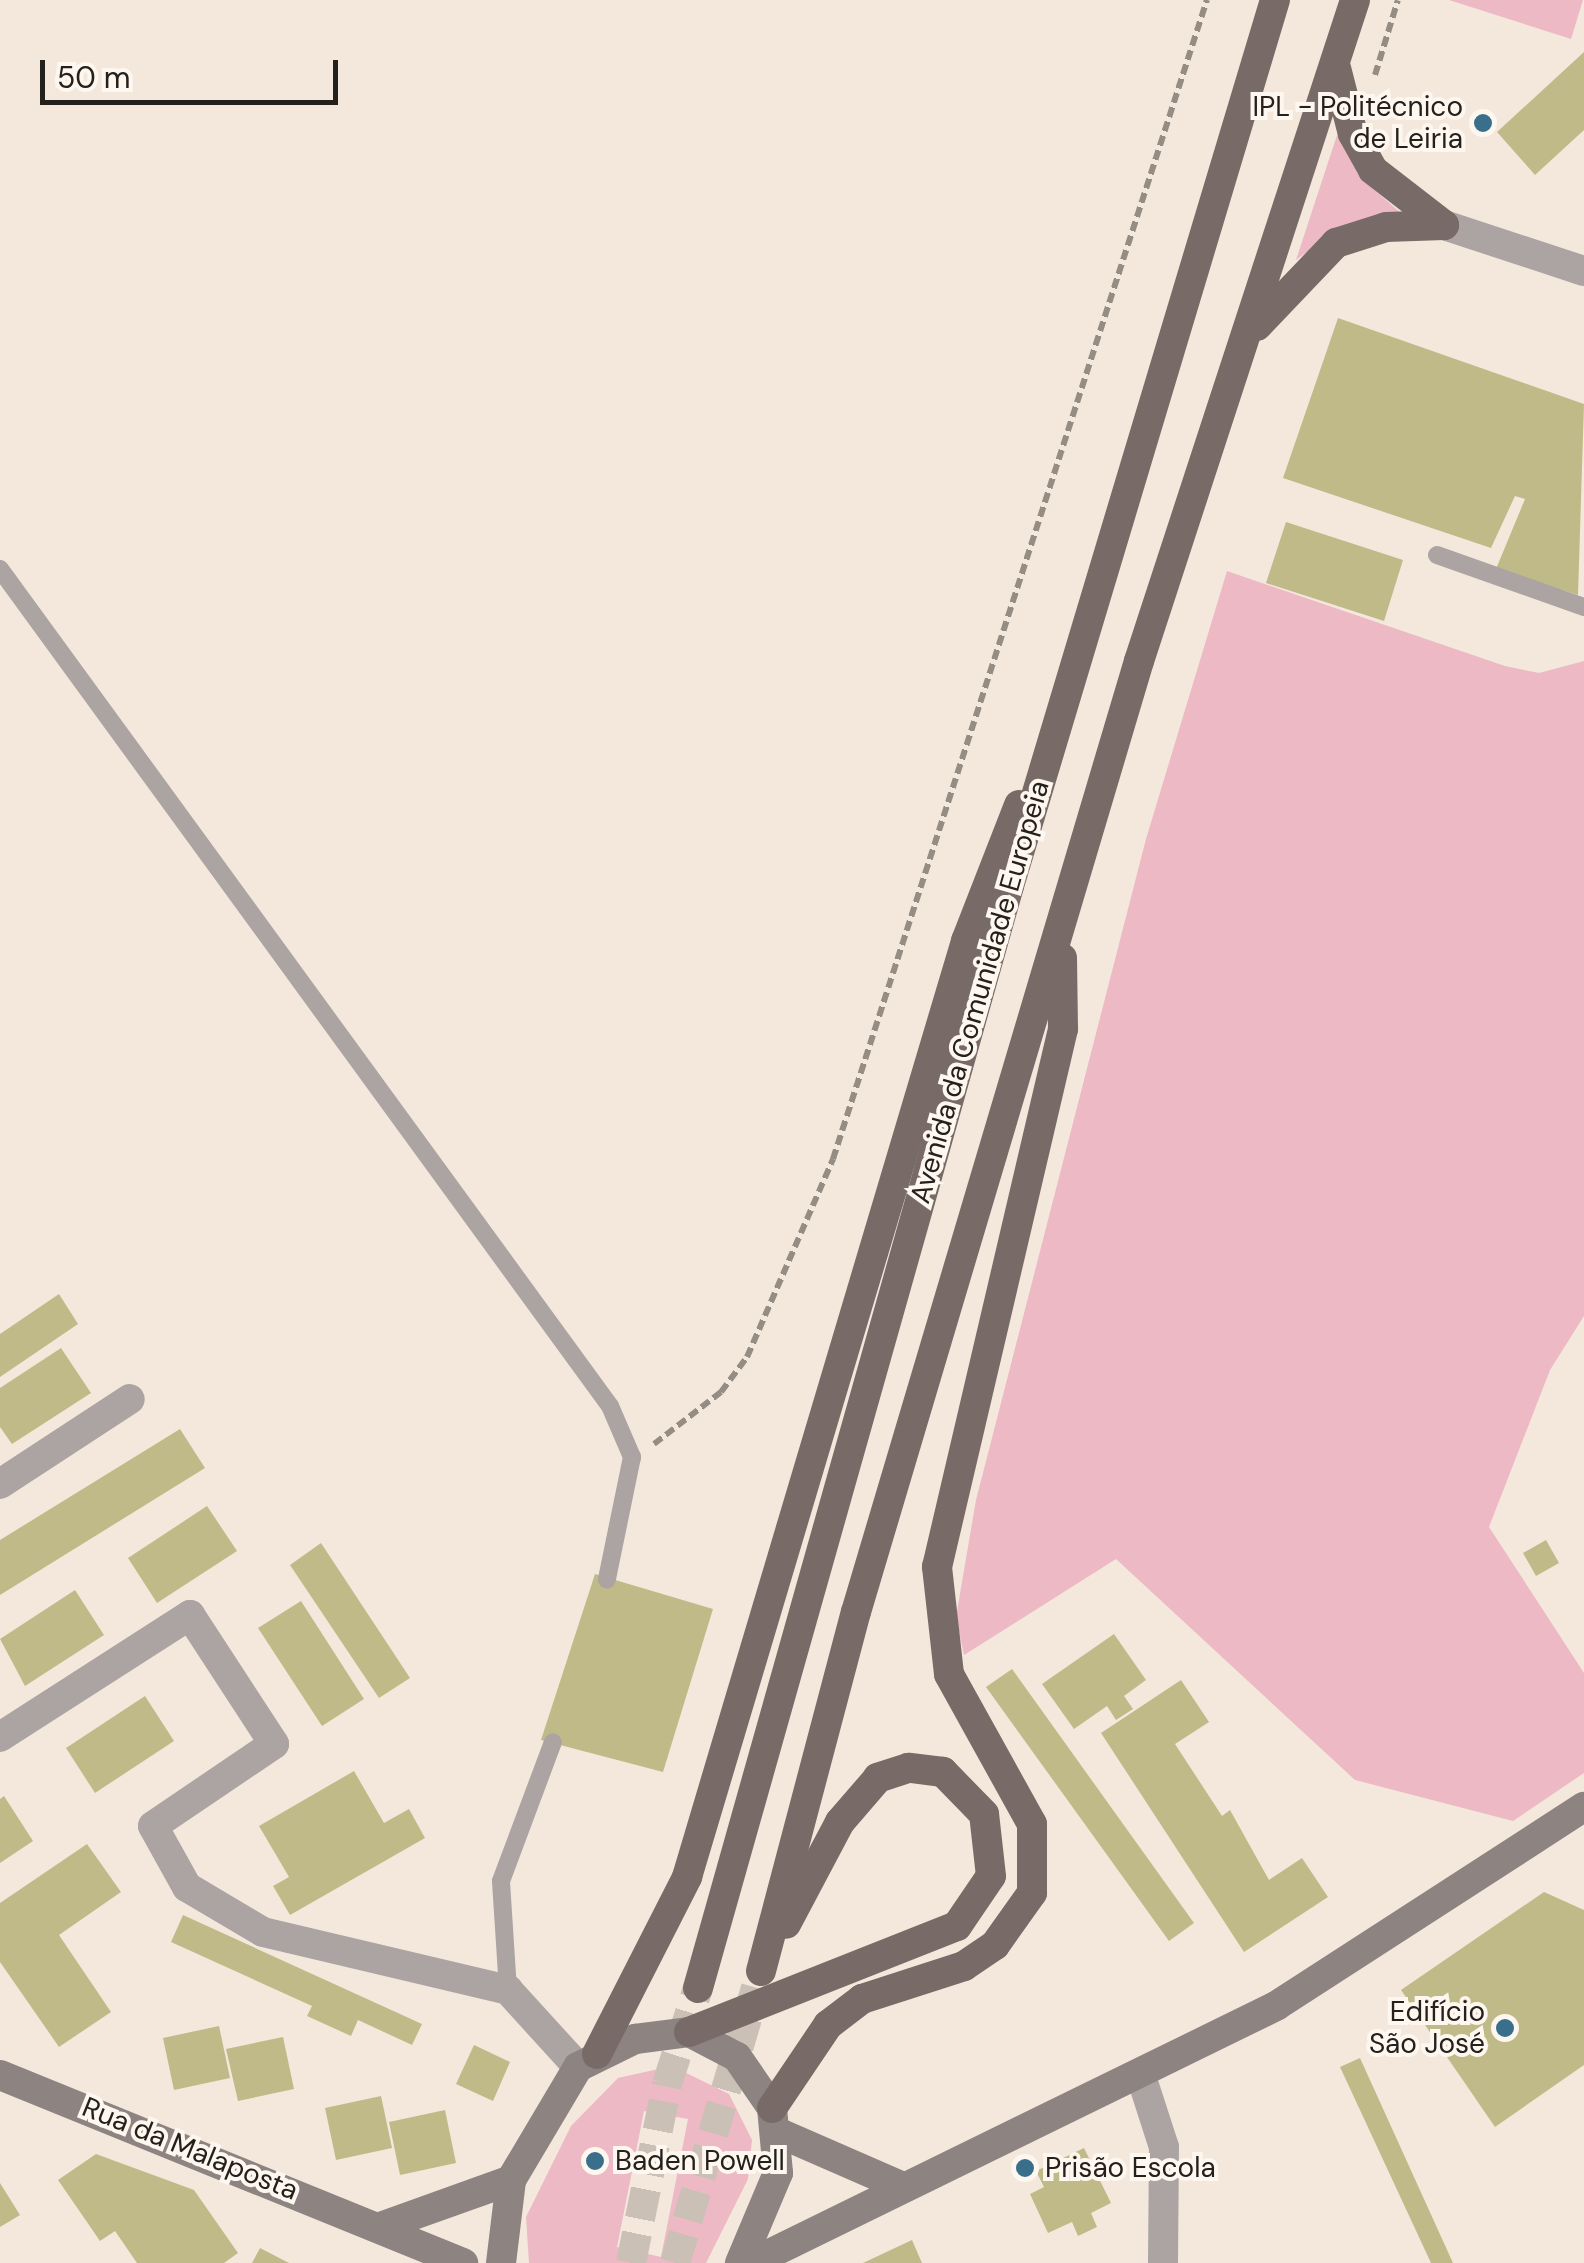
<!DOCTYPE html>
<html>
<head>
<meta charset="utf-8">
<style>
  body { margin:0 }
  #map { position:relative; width:1584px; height:2263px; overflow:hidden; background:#f4e8dc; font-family:"DM Sans",sans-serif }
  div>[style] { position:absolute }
  .green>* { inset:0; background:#ecb9c5 }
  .building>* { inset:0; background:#c0ba88 }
  .primary-tunnel>* { height:30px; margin-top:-15px; transform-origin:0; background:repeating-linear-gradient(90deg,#cac0b6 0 30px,transparent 0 45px) }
  .path>* { height:6px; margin-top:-3px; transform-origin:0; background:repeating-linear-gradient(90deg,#958d84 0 10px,transparent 0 15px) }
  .lane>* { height:18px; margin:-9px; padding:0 9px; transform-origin:9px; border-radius:9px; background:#aca4a2 }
  .street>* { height:30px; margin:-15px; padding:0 15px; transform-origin:15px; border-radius:15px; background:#aca4a2 }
  .secondary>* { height:30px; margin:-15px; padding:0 15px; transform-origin:15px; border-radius:15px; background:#8d8380 }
  .primary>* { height:30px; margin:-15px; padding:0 15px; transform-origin:15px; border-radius:15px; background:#786b67 }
  .dots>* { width:28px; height:28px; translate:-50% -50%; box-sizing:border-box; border:5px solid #fef7ef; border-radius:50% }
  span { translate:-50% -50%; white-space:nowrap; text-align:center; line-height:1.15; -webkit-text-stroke:8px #fef7ef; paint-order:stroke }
  .poi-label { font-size:28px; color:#24201c }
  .right { translate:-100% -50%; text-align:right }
  .left { translate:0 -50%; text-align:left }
  .street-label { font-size:28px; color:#24201c }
  .scale { position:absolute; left:40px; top:60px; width:298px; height:45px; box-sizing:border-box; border:5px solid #24201c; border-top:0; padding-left:12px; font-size:30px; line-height:35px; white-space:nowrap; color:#24201c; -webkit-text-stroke:8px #fef7ef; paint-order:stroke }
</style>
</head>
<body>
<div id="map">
  <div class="green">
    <i style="clip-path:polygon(1449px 0,1583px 0,1571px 39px)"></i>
    <i style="clip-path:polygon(1339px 129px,1370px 186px,1402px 214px,1332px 233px,1296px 260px)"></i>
    <i style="clip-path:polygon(1227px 571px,1505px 666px,1539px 673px,1584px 661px,1584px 1316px,1550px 1370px,1489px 1527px,1584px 1673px,1584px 1773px,1513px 1821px,1355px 1780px,1116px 1559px,964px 1655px,956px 1617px,976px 1500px,1146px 839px)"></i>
    <i style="clip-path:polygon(evenodd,672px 2066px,729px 2094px,752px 2140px,748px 2179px,706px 2263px,529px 2263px,526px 2217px,571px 2126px,618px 2078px,672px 2066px,644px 2111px,688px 2119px,661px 2257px,617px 2247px,644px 2111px)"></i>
  </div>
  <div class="building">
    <i style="clip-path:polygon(1584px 52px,1584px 130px,1535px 175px,1497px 132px)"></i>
    <i style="clip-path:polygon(1338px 318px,1584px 404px,1578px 595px,1496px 569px,1525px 499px,1515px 496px,1491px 548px,1283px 478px)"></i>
    <i style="clip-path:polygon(1286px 522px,1403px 560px,1384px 621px,1266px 583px)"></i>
    <i style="clip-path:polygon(59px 1294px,78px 1324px,0 1377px,0 1334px)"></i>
    <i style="clip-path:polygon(61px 1348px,91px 1393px,12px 1444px,0 1427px,0 1388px)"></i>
    <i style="clip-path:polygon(180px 1429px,205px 1468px,0 1595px,0 1540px)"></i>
    <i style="clip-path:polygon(207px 1506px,237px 1551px,157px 1603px,128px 1558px)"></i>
    <i style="clip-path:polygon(1546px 1540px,1559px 1563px,1536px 1576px,1523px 1553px)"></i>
    <i style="clip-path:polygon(321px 1543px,410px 1678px,379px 1698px,290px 1565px)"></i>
    <i style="clip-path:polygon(595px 1574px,713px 1609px,663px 1772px,541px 1740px)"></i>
    <i style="clip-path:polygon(75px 1590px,104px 1635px,25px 1686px,0 1639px)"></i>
    <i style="clip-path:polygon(301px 1601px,364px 1699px,322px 1726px,258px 1628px)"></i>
    <i style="clip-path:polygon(1114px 1634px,1146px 1680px,1124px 1696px,1133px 1709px,1116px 1720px,1107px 1706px,1074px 1729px,1042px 1684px)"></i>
    <i style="clip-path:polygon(1012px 1669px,1194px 1923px,1169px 1941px,986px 1687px)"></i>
    <i style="clip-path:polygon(1181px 1680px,1209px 1722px,1175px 1744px,1222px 1816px,1230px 1810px,1269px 1880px,1302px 1858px,1328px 1897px,1244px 1952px,1101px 1733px)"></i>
    <i style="clip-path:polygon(145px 1696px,174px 1741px,95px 1793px,66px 1748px)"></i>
    <i style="clip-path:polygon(354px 1771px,384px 1823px,409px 1809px,425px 1838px,290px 1915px,273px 1886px,289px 1877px,259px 1826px)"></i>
    <i style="clip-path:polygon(4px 1796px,33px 1841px,0 1863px,0 1799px)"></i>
    <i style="clip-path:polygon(87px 1844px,121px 1892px,59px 1935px,111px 2012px,59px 2047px,0 1962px,0 1903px)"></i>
    <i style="clip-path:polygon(1544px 1892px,1584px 1910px,1584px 2065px,1495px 2127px,1401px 1990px)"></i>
    <i style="clip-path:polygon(183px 1915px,422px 2024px,412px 2045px,358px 2020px,351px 2036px,307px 2016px,312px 2006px,171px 1942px)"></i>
    <i style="clip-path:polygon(219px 2026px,230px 2078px,174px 2090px,163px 2038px)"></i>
    <i style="clip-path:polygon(283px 2037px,294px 2089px,238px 2101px,226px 2049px)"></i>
    <i style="clip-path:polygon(474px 2045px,510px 2062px,493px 2101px,456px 2084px)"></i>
    <i style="clip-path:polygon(1360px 2058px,1453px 2263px,1431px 2263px,1340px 2067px)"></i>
    <i style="clip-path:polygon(381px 2096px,392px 2148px,336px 2160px,325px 2108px)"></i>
    <i style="clip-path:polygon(445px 2110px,456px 2163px,400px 2175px,389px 2122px)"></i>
    <i style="clip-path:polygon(1084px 2148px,1111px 2203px,1091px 2213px,1097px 2227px,1078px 2236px,1072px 2222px,1048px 2233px,1030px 2194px,1044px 2187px,1036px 2171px)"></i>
    <i style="clip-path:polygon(96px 2154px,194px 2190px,238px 2253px,224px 2263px,137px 2263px,115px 2231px,100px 2241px,58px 2180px)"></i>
    <i style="clip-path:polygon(0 2183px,20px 2215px,0 2227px)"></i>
    <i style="clip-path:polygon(912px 2240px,922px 2263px,863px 2263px)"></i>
    <i style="clip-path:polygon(260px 2248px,289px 2263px,252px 2263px)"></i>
  </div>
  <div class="primary-tunnel">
    <i style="left:631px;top:2263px;width:183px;rotate:-78.6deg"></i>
    <i style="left:667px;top:2084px;width:101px;rotate:-72.1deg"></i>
    <i style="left:675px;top:2263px;width:287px;rotate:-73.6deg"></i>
  </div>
  <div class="path">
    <i style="left:1375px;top:75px;width:78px;rotate:-73deg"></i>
    <i style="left:654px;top:1444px;width:85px;rotate:-37.8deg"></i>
    <i style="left:721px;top:1392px;width:44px;rotate:-53.4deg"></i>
    <i style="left:747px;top:1357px;width:216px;rotate:-66.5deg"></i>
    <i style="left:833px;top:1159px;width:1218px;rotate:-72.12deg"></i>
  </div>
  <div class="lane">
    <i style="left:1437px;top:555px;width:156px;rotate:19.5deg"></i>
    <i style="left:0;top:569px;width:1036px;rotate:53.92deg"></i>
    <i style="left:610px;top:1406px;width:56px;rotate:66.7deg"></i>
    <i style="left:632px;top:1457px;width:125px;rotate:101.6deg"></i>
    <i style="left:508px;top:1990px;width:109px;rotate:-93.7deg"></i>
    <i style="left:501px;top:1881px;width:148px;rotate:-69.5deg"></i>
  </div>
  <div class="street">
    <i style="left:1444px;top:225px;width:147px;rotate:18.2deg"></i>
    <i style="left:0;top:1484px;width:155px;rotate:-33.2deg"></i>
    <i style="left:0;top:1737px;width:226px;rotate:-32.7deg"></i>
    <i style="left:190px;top:1615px;width:154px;rotate:56.9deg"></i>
    <i style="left:274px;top:1744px;width:146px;rotate:145.9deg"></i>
    <i style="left:153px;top:1826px;width:70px;rotate:60.9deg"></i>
    <i style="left:187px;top:1887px;width:88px;rotate:30.6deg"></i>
    <i style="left:263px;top:1932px;width:252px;rotate:13.3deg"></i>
    <i style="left:508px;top:1990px;width:104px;rotate:47.7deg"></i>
    <i style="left:1142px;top:2079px;width:71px;rotate:72.1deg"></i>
    <i style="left:1164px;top:2147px;width:116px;rotate:90.5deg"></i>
  </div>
  <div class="secondary">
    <i style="left:0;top:2075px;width:500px;rotate:22.1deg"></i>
    <i style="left:777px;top:2132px;width:137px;rotate:23.6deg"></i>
    <i style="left:380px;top:2227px;width:139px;rotate:-19.7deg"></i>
    <i style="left:501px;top:2263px;width:84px;rotate:-83.1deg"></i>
    <i style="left:511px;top:2180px;width:131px;rotate:-59.3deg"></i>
    <i style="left:578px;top:2067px;width:64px;rotate:-26.2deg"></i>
    <i style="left:635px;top:2039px;width:54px;rotate:-7.4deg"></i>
    <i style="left:689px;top:2032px;width:54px;rotate:27.5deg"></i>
    <i style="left:737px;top:2057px;width:62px;rotate:55.5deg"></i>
    <i style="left:772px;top:2108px;width:65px;rotate:84.7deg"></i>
    <i style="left:778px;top:2173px;width:98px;rotate:112.9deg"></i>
    <i style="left:751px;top:2263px;width:585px;rotate:-26.08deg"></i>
    <i style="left:1276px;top:2006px;width:367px;rotate:-32.9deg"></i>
  </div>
  <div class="primary">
    <i style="left:1336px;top:68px;width:68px;rotate:75.6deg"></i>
    <i style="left:1353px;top:134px;width:41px;rotate:60.9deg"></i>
    <i style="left:1373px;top:170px;width:90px;rotate:37.8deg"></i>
    <i style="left:1257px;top:326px;width:115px;rotate:-46.4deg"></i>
    <i style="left:1336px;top:243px;width:52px;rotate:-17.7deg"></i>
    <i style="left:1386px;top:227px;width:58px;rotate:-2deg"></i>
    <i style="left:761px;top:1971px;width:371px;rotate:-75.2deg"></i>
    <i style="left:856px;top:1612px;width:992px;rotate:-73.43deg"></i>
    <i style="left:1139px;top:661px;width:695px;rotate:-71.9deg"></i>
    <i style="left:698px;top:1988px;width:1145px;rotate:-74.24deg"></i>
    <i style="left:1009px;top:886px;width:925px;rotate:-73.29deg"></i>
    <i style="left:689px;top:2032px;width:288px;rotate:-21.6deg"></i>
    <i style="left:957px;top:1926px;width:60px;rotate:-55.8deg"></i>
    <i style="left:991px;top:1876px;width:62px;rotate:-96.4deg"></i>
    <i style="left:984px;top:1814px;width:59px;rotate:-134.3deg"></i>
    <i style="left:943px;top:1772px;width:35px;rotate:-173deg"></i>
    <i style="left:908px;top:1768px;width:32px;rotate:162deg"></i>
    <i style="left:878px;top:1778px;width:58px;rotate:130.8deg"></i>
    <i style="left:840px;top:1822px;width:115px;rotate:117.9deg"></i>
    <i style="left:597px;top:2054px;width:199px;rotate:-63deg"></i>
    <i style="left:687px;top:1877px;width:977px;rotate:-73.4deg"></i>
    <i style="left:966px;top:941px;width:146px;rotate:-68.7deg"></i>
    <i style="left:772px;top:2108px;width:100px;rotate:-56deg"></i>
    <i style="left:828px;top:2025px;width:43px;rotate:-37.4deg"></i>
    <i style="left:862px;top:1999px;width:107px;rotate:-17.9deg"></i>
    <i style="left:964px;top:1966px;width:37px;rotate:-34deg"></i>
    <i style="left:995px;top:1945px;width:64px;rotate:-54.6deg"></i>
    <i style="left:1032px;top:1893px;width:69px;rotate:-90deg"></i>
    <i style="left:1032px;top:1824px;width:171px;rotate:-119deg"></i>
    <i style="left:949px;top:1674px;width:108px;rotate:-96.4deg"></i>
    <i style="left:937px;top:1567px;width:553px;rotate:-76.82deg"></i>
    <i style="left:1063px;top:1029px;width:71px;rotate:-90.8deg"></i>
  </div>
  <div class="dots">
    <i style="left:1483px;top:123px;background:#396f8a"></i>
    <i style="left:1505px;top:2028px;background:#396f8a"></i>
    <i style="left:595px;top:2161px;background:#396f8a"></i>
    <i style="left:1025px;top:2168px;background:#396f8a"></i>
  </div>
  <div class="poi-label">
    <span class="right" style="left:1463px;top:123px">IPL - Politécnico<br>de Leiria</span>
    <span class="right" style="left:1485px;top:2028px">Edifício<br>São José</span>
    <span class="left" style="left:615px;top:2161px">Baden Powell</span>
    <span class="left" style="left:1045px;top:2168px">Prisão Escola</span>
  </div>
  <div class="street-label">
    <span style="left:980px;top:992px;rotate:-74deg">Avenida da Comunidade Europeia</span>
    <span style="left:190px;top:2149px;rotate:22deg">Rua da Malaposta</span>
  </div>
  <div class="scale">50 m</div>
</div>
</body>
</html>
